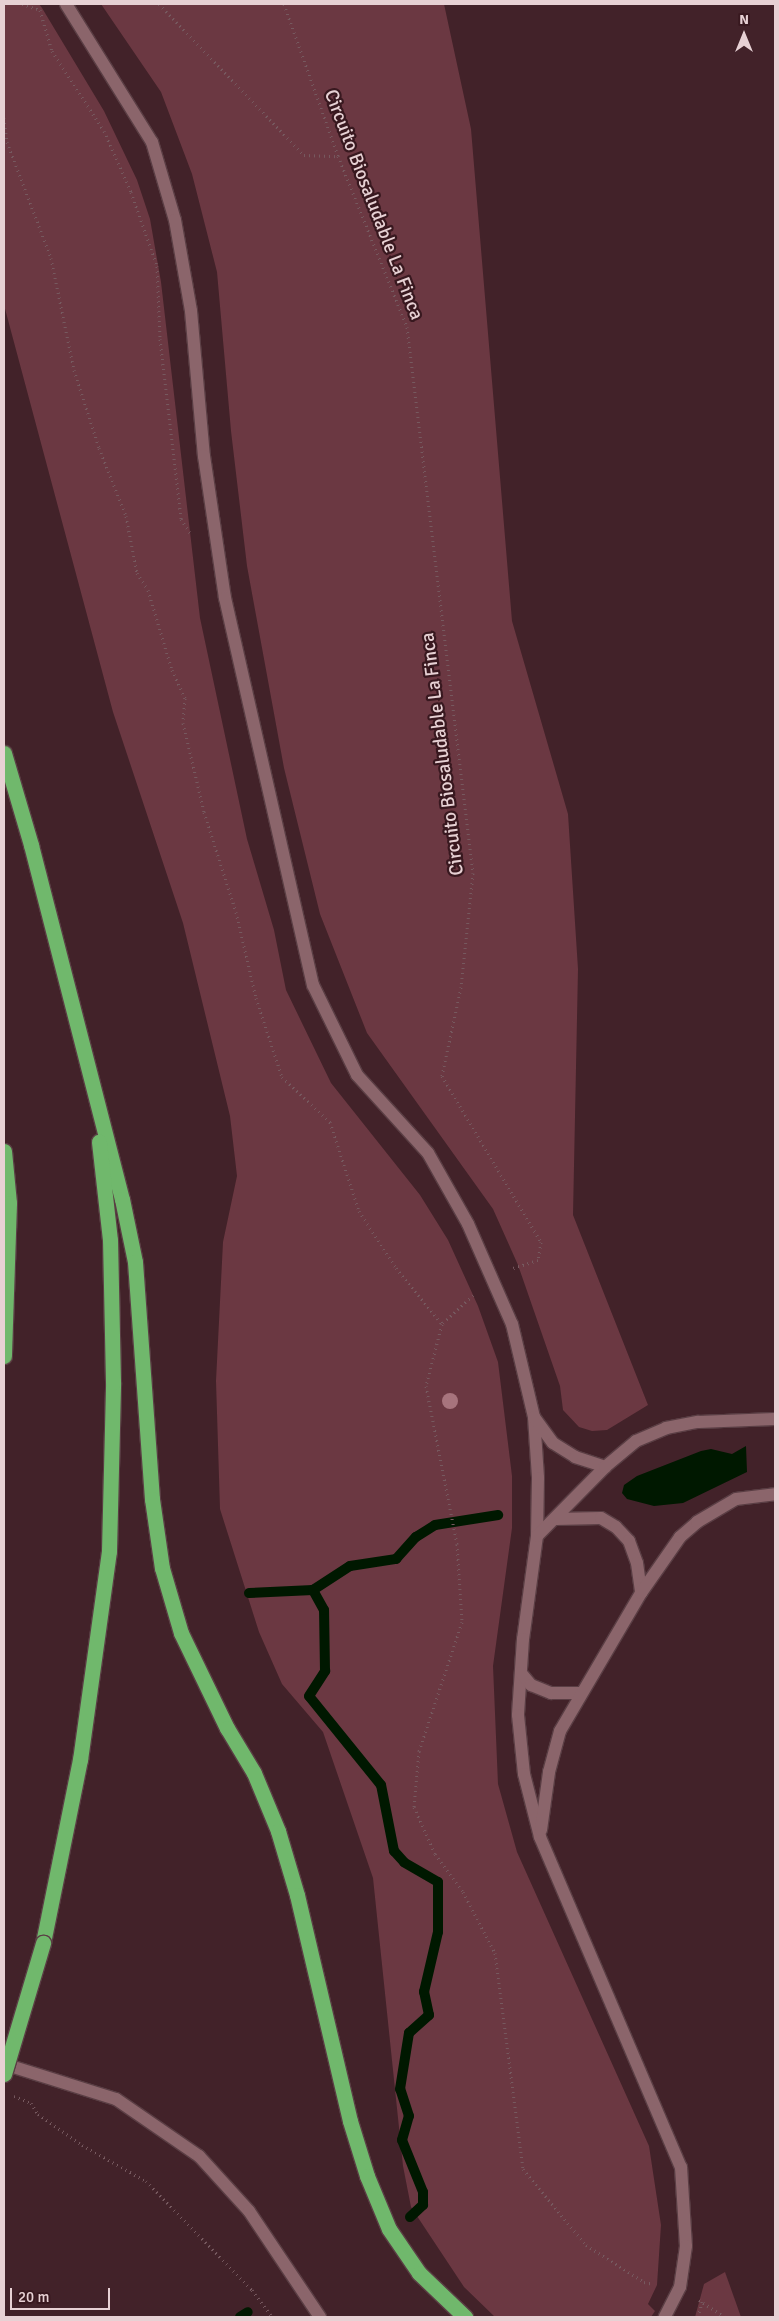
<!DOCTYPE html>
<html>
<head>
<meta charset="utf-8">
<style>
  body { margin:0 }
  #map { position:relative; width:779px; height:2321px; overflow:hidden; background:#422229; font-family:Signika,sans-serif }
  div>[style] { position:absolute }
  .green>* { inset:0; background:#6b3842 }
  .water>* { inset:0; background:#001800 }
  .stream>* { height:10px; margin:-5px; padding:0 5px; transform-origin:5px; border-radius:5px; background:#001800 }
  .path>* { height:3px; margin-top:-1.5px; transform-origin:0; background:repeating-linear-gradient(90deg,#76595f 0 1px,transparent 0 5px) }
  .roads { filter:drop-shadow(1px 0 #5a3e44) drop-shadow(-1px 0 #5a3e44) drop-shadow(0 1px #5a3e44) drop-shadow(0 -1px #5a3e44) }
  .minor>* { height:12px; margin:-6px; padding:0 6px; transform-origin:6px; border-radius:6px; background:#8b656b }
  .motorway>* { height:15px; margin:-7.5px; padding:0 7.5px; transform-origin:7.5px; border-radius:7.5px; background:#70b86c }
  .bridges { filter:drop-shadow(1px 0 #5a3e44) drop-shadow(-1px 0 #5a3e44) drop-shadow(0 1px #5a3e44) drop-shadow(0 -1px #5a3e44) }
  .motorway-bridge>* { height:15px; margin:-7.5px; padding:0 7.5px; transform-origin:7.5px; border-radius:7.5px; background:#70b86c }
  .trees>* { width:16px; height:16px; margin:-8px; border-radius:50%; background:#a7747d }
  span { translate:-50% -50%; white-space:nowrap; text-align:center; line-height:1.15; -webkit-text-stroke:4.5px #38181f; paint-order:stroke }
  .street-label { font-size:19px; color:#e7d1d4 }
  .frame { position:absolute; inset:0; border:5px solid #e7d1d4; pointer-events:none }
  .north { position:absolute; left:719px; top:10px; width:50px; height:50px; -webkit-text-stroke:4px #38181f; paint-order:stroke; rotate:0deg; font-size:14px; font-weight:700; line-height:20px; text-align:center; color:#e7d1d4 }
  .north::after { content:''; display:block; margin:auto; width:18px; height:22px; background:#e7d1d4; clip-path:polygon(50% 0,100% 100%,50% 72%,0 100%) }
  .scale { position:absolute; left:10px; top:2288px; width:100px; height:22px; box-sizing:border-box; border:2px solid #e7d1d4; border-top:0; padding-left:6px; font-size:15px; line-height:18px; white-space:nowrap; color:#e7d1d4; -webkit-text-stroke:4px #38181f; paint-order:stroke }
</style>
</head>
<body>
<div id="map">
  <div class="green">
    <i style="clip-path:polygon(4px 4px,39px 4px,42px 8px,104px 111px,137px 180px,150px 219px,161px 282px,200px 618px,247px 839px,274px 930px,286px 990px,331px 1083px,420px 1195px,448px 1240px,478px 1306px,498px 1362px,512px 1476px,512px 1528px,493px 1666px,498px 1784px,517px 1852px,649px 2146px,661px 2225px,657px 2285px,648px 2304px,655px 2311px,651px 2317px,495px 2317px,464px 2287px,411px 2207px,403px 2166px,373px 1878px,323px 1732px,282px 1684px,259px 1632px,220px 1509px,216px 1381px,223px 1242px,237px 1176px,230px 1116px,183px 923px,113px 712px,4px 305px)"></i>
    <i style="clip-path:polygon(101px 4px,444px 4px,471px 129px,512px 621px,568px 814px,578px 969px,573px 1215px,648px 1405px,607px 1430px,592px 1431px,579px 1427px,563px 1410px,560px 1386px,518px 1265px,493px 1209px,367px 1033px,320px 914px,284px 768px,247px 566px,231px 431px,217px 272px,192px 174px,161px 92px)"></i>
    <i style="clip-path:polygon(725px 2272px,741px 2317px,695px 2317px,704px 2284px)"></i>
  </div>
  <div class="water">
    <i style="clip-path:polygon(746px 1446px,747px 1472px,683px 1503px,654px 1506px,627px 1499px,622px 1493px,624px 1485px,637px 1476px,701px 1451px,711px 1449px,732px 1454px)"></i>
  </div>
  <div class="stream">
    <i style="left:249px;top:1593px;width:64px;rotate:-2.7deg"></i>
    <i style="left:410px;top:2217px;width:18px;rotate:-43deg"></i>
    <i style="left:423px;top:2205px;width:13px;rotate:-90deg"></i>
    <i style="left:423px;top:2192px;width:56px;rotate:-112deg"></i>
    <i style="left:402px;top:2140px;width:25px;rotate:-74deg"></i>
    <i style="left:409px;top:2116px;width:28px;rotate:-108deg"></i>
    <i style="left:400px;top:2089px;width:57px;rotate:-80.9deg"></i>
    <i style="left:409px;top:2033px;width:27px;rotate:-42deg"></i>
    <i style="left:429px;top:2015px;width:24px;rotate:-102deg"></i>
    <i style="left:424px;top:1992px;width:62px;rotate:-76.9deg"></i>
    <i style="left:438px;top:1932px;width:50px;rotate:-90deg"></i>
    <i style="left:438px;top:1882px;width:39px;rotate:-150deg"></i>
    <i style="left:404px;top:1862px;width:15px;rotate:-132deg"></i>
    <i style="left:394px;top:1851px;width:67px;rotate:-101.1deg"></i>
    <i style="left:381px;top:1785px;width:114px;rotate:-129deg"></i>
    <i style="left:309px;top:1696px;width:30px;rotate:-57deg"></i>
    <i style="left:325px;top:1671px;width:61px;rotate:-90.9deg"></i>
    <i style="left:324px;top:1610px;width:23px;rotate:-119deg"></i>
    <i style="left:313px;top:1590px;width:44px;rotate:-33deg"></i>
    <i style="left:350px;top:1566px;width:47px;rotate:-8.7deg"></i>
    <i style="left:396px;top:1559px;width:30px;rotate:-48deg"></i>
    <i style="left:416px;top:1537px;width:22px;rotate:-32deg"></i>
    <i style="left:435px;top:1525px;width:64px;rotate:-9deg"></i>
    <i style="left:240px;top:2317px;width:9px;rotate:-32deg"></i>
  </div>
  <div class="path">
    <i style="left:22px;top:4px;width:19px;rotate:18deg"></i>
    <i style="left:159px;top:4px;width:209px;rotate:46.2deg"></i>
    <i style="left:304px;top:155px;width:34px;rotate:2deg"></i>
    <i style="left:284px;top:4px;width:161px;rotate:70.4deg"></i>
    <i style="left:338px;top:156px;width:184px;rotate:68deg"></i>
    <i style="left:407px;top:327px;width:550px;rotate:83.11deg"></i>
    <i style="left:473px;top:873px;width:115px;rotate:96deg"></i>
    <i style="left:461px;top:987px;width:91px;rotate:102.1deg"></i>
    <i style="left:442px;top:1076px;width:193px;rotate:59.2deg"></i>
    <i style="left:541px;top:1242px;width:18px;rotate:99deg"></i>
    <i style="left:538px;top:1260px;width:26px;rotate:162deg"></i>
    <i style="left:40px;top:10px;width:43px;rotate:73.7deg"></i>
    <i style="left:52px;top:51px;width:95px;rotate:57deg"></i>
    <i style="left:104px;top:131px;width:67px;rotate:66.1deg"></i>
    <i style="left:131px;top:192px;width:78px;rotate:70.6deg"></i>
    <i style="left:157px;top:266px;width:73px;rotate:87.6deg"></i>
    <i style="left:160px;top:339px;width:181px;rotate:83.3deg"></i>
    <i style="left:181px;top:519px;width:17px;rotate:57deg"></i>
    <i style="left:4px;top:118px;width:24px;rotate:83deg"></i>
    <i style="left:7px;top:142px;width:124px;rotate:69.2deg"></i>
    <i style="left:51px;top:258px;width:114px;rotate:78.4deg"></i>
    <i style="left:74px;top:370px;width:82px;rotate:72.2deg"></i>
    <i style="left:99px;top:448px;width:73px;rotate:68.3deg"></i>
    <i style="left:126px;top:516px;width:58px;rotate:79.1deg"></i>
    <i style="left:137px;top:573px;width:20px;rotate:57deg"></i>
    <i style="left:148px;top:590px;width:84px;rotate:73.3deg"></i>
    <i style="left:172px;top:670px;width:31px;rotate:65deg"></i>
    <i style="left:185px;top:698px;width:25px;rotate:95deg"></i>
    <i style="left:183px;top:723px;width:91px;rotate:76.7deg"></i>
    <i style="left:204px;top:812px;width:105px;rotate:72.3deg"></i>
    <i style="left:236px;top:912px;width:88px;rotate:76.9deg"></i>
    <i style="left:256px;top:998px;width:83px;rotate:71.8deg"></i>
    <i style="left:282px;top:1077px;width:66px;rotate:43.2deg"></i>
    <i style="left:330px;top:1122px;width:94px;rotate:72deg"></i>
    <i style="left:359px;top:1211px;width:68px;rotate:57deg"></i>
    <i style="left:396px;top:1268px;width:72px;rotate:50.6deg"></i>
    <i style="left:473px;top:1295px;width:42px;rotate:136.9deg"></i>
    <i style="left:442px;top:1324px;width:64px;rotate:104.5deg"></i>
    <i style="left:426px;top:1386px;width:161px;rotate:78.9deg"></i>
    <i style="left:457px;top:1544px;width:78px;rotate:86.3deg"></i>
    <i style="left:462px;top:1622px;width:136px;rotate:108.4deg"></i>
    <i style="left:419px;top:1751px;width:56px;rotate:95.1deg"></i>
    <i style="left:414px;top:1807px;width:51px;rotate:65.9deg"></i>
    <i style="left:435px;top:1854px;width:47px;rotate:53.6deg"></i>
    <i style="left:463px;top:1892px;width:69px;rotate:62.3deg"></i>
    <i style="left:495px;top:1953px;width:218px;rotate:82.6deg"></i>
    <i style="left:523px;top:2169px;width:99px;rotate:50.3deg"></i>
    <i style="left:586px;top:2245px;width:69px;rotate:32.5deg"></i>
    <i style="left:644px;top:2282px;width:10px;rotate:11deg"></i>
    <i style="left:14px;top:2096px;width:18px;rotate:22deg"></i>
    <i style="left:31px;top:2103px;width:13px;rotate:58deg"></i>
    <i style="left:38px;top:2114px;width:54px;rotate:35.2deg"></i>
    <i style="left:82px;top:2145px;width:73px;rotate:29.4deg"></i>
    <i style="left:146px;top:2181px;width:152px;rotate:45.8deg"></i>
    <i style="left:252px;top:2290px;width:34px;rotate:53deg"></i>
    <i style="left:699px;top:2300px;width:31px;rotate:33deg"></i>
    <i style="left:698px;top:2317px;width:16px;rotate:-75deg"></i>
  </div>
  <div class="roads">
    <div class="minor">
      <i style="left:66px;top:4px;width:163px;rotate:58.1deg"></i>
      <i style="left:152px;top:142px;width:81px;rotate:73.6deg"></i>
      <i style="left:175px;top:220px;width:92px;rotate:80deg"></i>
      <i style="left:191px;top:311px;width:146px;rotate:84.9deg"></i>
      <i style="left:204px;top:456px;width:144px;rotate:81.6deg"></i>
      <i style="left:225px;top:598px;width:397px;rotate:77.2deg"></i>
      <i style="left:313px;top:985px;width:100px;rotate:63.9deg"></i>
      <i style="left:357px;top:1075px;width:105px;rotate:47.7deg"></i>
      <i style="left:428px;top:1153px;width:81px;rotate:60.6deg"></i>
      <i style="left:468px;top:1224px;width:109px;rotate:66.3deg"></i>
      <i style="left:512px;top:1324px;width:96px;rotate:76.7deg"></i>
      <i style="left:534px;top:1417px;width:61px;rotate:86.2deg"></i>
      <i style="left:538px;top:1478px;width:58px;rotate:91deg"></i>
      <i style="left:537px;top:1536px;width:104px;rotate:97.7deg"></i>
      <i style="left:523px;top:1639px;width:76px;rotate:93.8deg"></i>
      <i style="left:518px;top:1715px;width:59px;rotate:84.2deg"></i>
      <i style="left:524px;top:1774px;width:65px;rotate:75.7deg"></i>
      <i style="left:540px;top:1837px;width:359px;rotate:66.9deg"></i>
      <i style="left:681px;top:2167px;width:79px;rotate:86.4deg"></i>
      <i style="left:686px;top:2246px;width:41px;rotate:98.3deg"></i>
      <i style="left:680px;top:2287px;width:34px;rotate:117deg"></i>
      <i style="left:534px;top:1417px;width:32px;rotate:54deg"></i>
      <i style="left:553px;top:1443px;width:26px;rotate:32deg"></i>
      <i style="left:575px;top:1457px;width:32px;rotate:18deg"></i>
      <i style="left:556px;top:1519px;width:45px;rotate:-1.3deg"></i>
      <i style="left:601px;top:1518px;width:17px;rotate:31deg"></i>
      <i style="left:616px;top:1527px;width:19px;rotate:47deg"></i>
      <i style="left:629px;top:1541px;width:23px;rotate:70deg"></i>
      <i style="left:637px;top:1563px;width:30px;rotate:82deg"></i>
      <i style="left:537px;top:1536px;width:97px;rotate:-45.4deg"></i>
      <i style="left:605px;top:1467px;width:40px;rotate:-40deg"></i>
      <i style="left:636px;top:1441px;width:33px;rotate:-23deg"></i>
      <i style="left:666px;top:1428px;width:33px;rotate:-11deg"></i>
      <i style="left:698px;top:1422px;width:77px;rotate:-2.2deg"></i>
      <i style="left:521px;top:1673px;width:16px;rotate:50deg"></i>
      <i style="left:531px;top:1685px;width:22px;rotate:22deg"></i>
      <i style="left:551px;top:1693px;width:28px"></i>
      <i style="left:541px;top:1830px;width:59px;rotate:-82.1deg"></i>
      <i style="left:549px;top:1772px;width:42px;rotate:-75deg"></i>
      <i style="left:560px;top:1731px;width:160px;rotate:-59.6deg"></i>
      <i style="left:641px;top:1593px;width:68px;rotate:-55.1deg"></i>
      <i style="left:680px;top:1537px;width:23px;rotate:-41deg"></i>
      <i style="left:697px;top:1522px;width:45px;rotate:-30.5deg"></i>
      <i style="left:736px;top:1499px;width:39px;rotate:-7deg"></i>
      <i style="left:4px;top:2064px;width:117px;rotate:17.4deg"></i>
      <i style="left:116px;top:2099px;width:101px;rotate:34.5deg"></i>
      <i style="left:199px;top:2156px;width:74px;rotate:47.7deg"></i>
      <i style="left:249px;top:2211px;width:128px;rotate:56.2deg"></i>
    </div>
    <div class="motorway">
      <i style="left:4px;top:753px;width:96px;rotate:73.6deg"></i>
      <i style="left:31px;top:845px;width:366px;rotate:75.6deg"></i>
      <i style="left:122px;top:1199px;width:64px;rotate:78.3deg"></i>
      <i style="left:135px;top:1262px;width:238px;rotate:85.9deg"></i>
      <i style="left:152px;top:1499px;width:70px;rotate:81.8deg"></i>
      <i style="left:162px;top:1568px;width:68px;rotate:73.7deg"></i>
      <i style="left:181px;top:1633px;width:106px;rotate:64.2deg"></i>
      <i style="left:227px;top:1728px;width:52px;rotate:59deg"></i>
      <i style="left:254px;top:1773px;width:63px;rotate:67.5deg"></i>
      <i style="left:278px;top:1831px;width:67px;rotate:73.5deg"></i>
      <i style="left:297px;top:1895px;width:232px;rotate:76.8deg"></i>
      <i style="left:350px;top:2121px;width:58px;rotate:72.8deg"></i>
      <i style="left:367px;top:2176px;width:57px;rotate:67.5deg"></i>
      <i style="left:389px;top:2229px;width:53px;rotate:55.7deg"></i>
      <i style="left:419px;top:2273px;width:64px;rotate:43.7deg"></i>
      <i style="left:4px;top:1151px;width:52px;rotate:84.5deg"></i>
      <i style="left:9px;top:1203px;width:153px;rotate:91.9deg"></i>
      <i style="left:43px;top:1943px;width:187px;rotate:-78.6deg"></i>
      <i style="left:80px;top:1760px;width:211px;rotate:-82.1deg"></i>
      <i style="left:109px;top:1551px;width:169px;rotate:-88.6deg"></i>
      <i style="left:113px;top:1382px;width:142px;rotate:-91.2deg"></i>
      <i style="left:110px;top:1240px;width:99px;rotate:-96.4deg"></i>
    </div>
  </div>
  <div class="bridges">
    <div class="motorway-bridge">
      <i style="left:4px;top:2074px;width:137px;rotate:-73.4deg"></i>
    </div>
  </div>
  <div class="trees">
    <i style="left:450px;top:1401px"></i>
  </div>
  <div class="street-label">
    <span style="left:373px;top:205px;rotate:69deg">Circuito Biosaludable La Finca</span>
    <span style="left:443px;top:754px;rotate:-97deg">Circuito Biosaludable La Finca</span>
  </div>
  <div class="frame"></div>
  <div class="north">N</div>
  <div class="scale">20 m</div>
</div>
</body>
</html>
